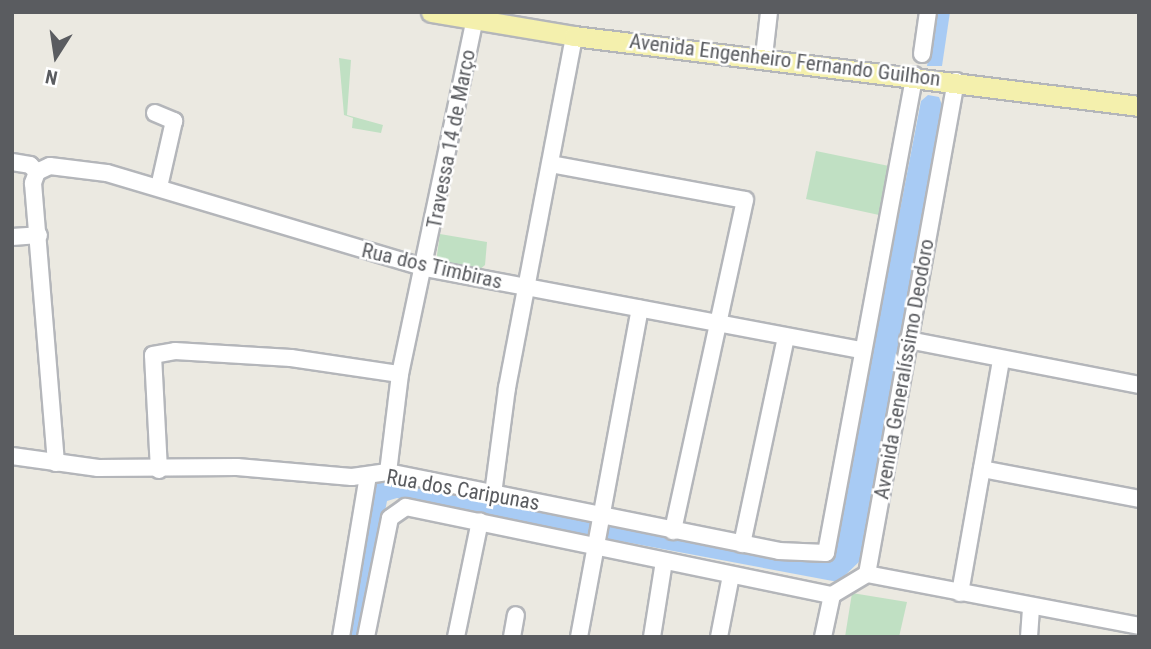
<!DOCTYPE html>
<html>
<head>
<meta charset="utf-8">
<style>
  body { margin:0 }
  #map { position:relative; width:1151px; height:649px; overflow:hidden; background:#ebe9e1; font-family:"Roboto Condensed",sans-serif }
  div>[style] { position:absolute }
  .green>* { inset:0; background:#c0e0c3 }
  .water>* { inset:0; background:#a8cbf4 }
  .roads { filter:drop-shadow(2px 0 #b4b6ba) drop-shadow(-2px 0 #b4b6ba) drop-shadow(0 2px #b4b6ba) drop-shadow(0 -2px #b4b6ba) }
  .minor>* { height:16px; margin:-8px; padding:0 8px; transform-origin:8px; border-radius:8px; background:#fff }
  .major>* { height:19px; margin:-9.5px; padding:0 9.5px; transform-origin:9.5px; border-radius:9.5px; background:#f4f0ad }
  span { translate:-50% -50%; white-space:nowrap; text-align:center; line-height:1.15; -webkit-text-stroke:5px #fff; paint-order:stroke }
  .street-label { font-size:21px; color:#5a5c60 }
  .frame { position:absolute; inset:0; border:14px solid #5a5c60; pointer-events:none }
  .north { position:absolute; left:21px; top:21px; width:70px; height:70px; -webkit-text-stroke:5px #fff; paint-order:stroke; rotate:192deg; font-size:19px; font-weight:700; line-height:28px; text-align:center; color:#5a5c60 }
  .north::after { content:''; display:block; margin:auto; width:24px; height:32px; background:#5a5c60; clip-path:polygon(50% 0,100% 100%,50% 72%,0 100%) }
</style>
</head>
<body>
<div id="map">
  <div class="green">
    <i style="clip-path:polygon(339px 58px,351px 60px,347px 115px,383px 125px,381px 133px,352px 128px,353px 118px,344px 115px)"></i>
    <i style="clip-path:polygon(816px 151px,889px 166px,879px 215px,806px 199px)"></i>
    <i style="clip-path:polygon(440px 234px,487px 242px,485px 265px,478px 271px,436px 262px)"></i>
    <i style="clip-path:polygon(852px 593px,907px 602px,899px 637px,845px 637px)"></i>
  </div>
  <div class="water">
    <i style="clip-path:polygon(936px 12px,950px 12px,942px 66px,927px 66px)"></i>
    <i style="clip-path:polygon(928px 95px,939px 97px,945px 113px,862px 559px,838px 582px,604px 538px,607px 524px,822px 560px,836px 533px,848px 479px,921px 101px)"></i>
    <i style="clip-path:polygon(378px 478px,592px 520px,589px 537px,397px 498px,387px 501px,361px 637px,347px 637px,368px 525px,369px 487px)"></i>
  </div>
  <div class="roads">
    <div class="minor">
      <i style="left:922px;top:54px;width:42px;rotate:-81.9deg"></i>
      <i style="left:764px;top:56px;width:44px;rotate:-83.5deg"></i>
      <i style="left:155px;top:113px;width:21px;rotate:23deg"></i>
      <i style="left:174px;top:121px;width:68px;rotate:102.8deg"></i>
      <i style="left:12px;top:162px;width:18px;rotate:9deg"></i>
      <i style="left:30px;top:165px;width:10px;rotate:45deg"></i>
      <i style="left:37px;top:172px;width:14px;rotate:-25deg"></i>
      <i style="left:50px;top:166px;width:57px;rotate:7deg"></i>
      <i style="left:107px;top:173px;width:333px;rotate:16.6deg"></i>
      <i style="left:426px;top:268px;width:443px;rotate:10.7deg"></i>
      <i style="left:551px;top:164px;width:197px;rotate:10.5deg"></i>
      <i style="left:745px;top:200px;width:339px;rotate:102.3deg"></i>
      <i style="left:37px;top:172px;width:12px;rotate:110deg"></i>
      <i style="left:33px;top:183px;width:281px;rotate:85.3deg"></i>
      <i style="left:12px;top:237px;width:27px;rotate:-4deg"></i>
      <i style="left:908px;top:340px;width:235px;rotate:11deg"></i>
      <i style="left:12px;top:456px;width:87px;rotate:7.9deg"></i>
      <i style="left:98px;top:468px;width:139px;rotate:-0.4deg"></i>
      <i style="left:237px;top:467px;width:115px;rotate:5deg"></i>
      <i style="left:352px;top:477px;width:36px;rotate:-8deg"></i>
      <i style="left:388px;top:472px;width:399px;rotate:11.4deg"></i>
      <i style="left:779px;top:551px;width:47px;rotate:2.4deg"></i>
      <i style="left:826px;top:553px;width:486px;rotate:-79.5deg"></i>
      <i style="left:982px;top:469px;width:160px;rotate:10.8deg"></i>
      <i style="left:159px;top:470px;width:115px;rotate:-93deg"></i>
      <i style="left:153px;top:355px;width:22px;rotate:-10deg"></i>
      <i style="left:175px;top:351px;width:116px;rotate:3.5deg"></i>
      <i style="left:291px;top:358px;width:110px;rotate:8.4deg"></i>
      <i style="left:388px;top:472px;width:99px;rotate:-83deg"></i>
      <i style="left:400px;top:374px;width:370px;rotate:-78.1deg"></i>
      <i style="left:493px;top:494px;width:107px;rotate:-82.5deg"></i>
      <i style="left:507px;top:388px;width:358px;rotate:-79.2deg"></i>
      <i style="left:742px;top:544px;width:212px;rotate:-78deg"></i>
      <i style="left:867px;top:574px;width:501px;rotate:-79.77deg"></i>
      <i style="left:867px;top:574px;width:277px;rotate:10.8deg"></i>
      <i style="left:960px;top:593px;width:237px;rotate:-80deg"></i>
      <i style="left:341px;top:637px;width:163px;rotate:-80.5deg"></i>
      <i style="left:366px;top:637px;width:121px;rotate:-78.6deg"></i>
      <i style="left:390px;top:518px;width:19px;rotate:-35deg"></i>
      <i style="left:406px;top:507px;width:435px;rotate:11.7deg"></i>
      <i style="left:456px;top:637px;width:118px;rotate:-78.3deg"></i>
      <i style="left:512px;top:637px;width:22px;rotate:-80deg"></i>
      <i style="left:579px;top:637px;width:334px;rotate:-79.5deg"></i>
      <i style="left:652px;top:637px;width:77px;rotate:-81deg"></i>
      <i style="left:719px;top:637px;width:63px;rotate:-79deg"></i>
      <i style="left:823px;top:637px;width:43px;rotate:-77.9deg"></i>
      <i style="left:832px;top:595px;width:41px;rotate:-31deg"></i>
      <i style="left:1029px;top:637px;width:29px;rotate:-86deg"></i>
    </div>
    <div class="major">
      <i style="left:431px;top:12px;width:145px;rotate:9.5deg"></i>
      <i style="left:574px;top:36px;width:569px;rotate:7.06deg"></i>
    </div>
  </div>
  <div class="street-label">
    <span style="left:785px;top:60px;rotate:7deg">Avenida Engenheiro Fernando Guilhon</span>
    <span style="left:451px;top:139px;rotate:-79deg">Travessa 14 de Março</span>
    <span style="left:432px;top:266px;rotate:13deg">Rua dos Timbiras</span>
    <span style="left:904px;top:369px;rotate:-80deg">Avenida Generalíssimo Deodoro</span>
    <span style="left:463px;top:490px;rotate:10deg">Rua dos Caripunas</span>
  </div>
  <div class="frame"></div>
  <div class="north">N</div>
</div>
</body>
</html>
